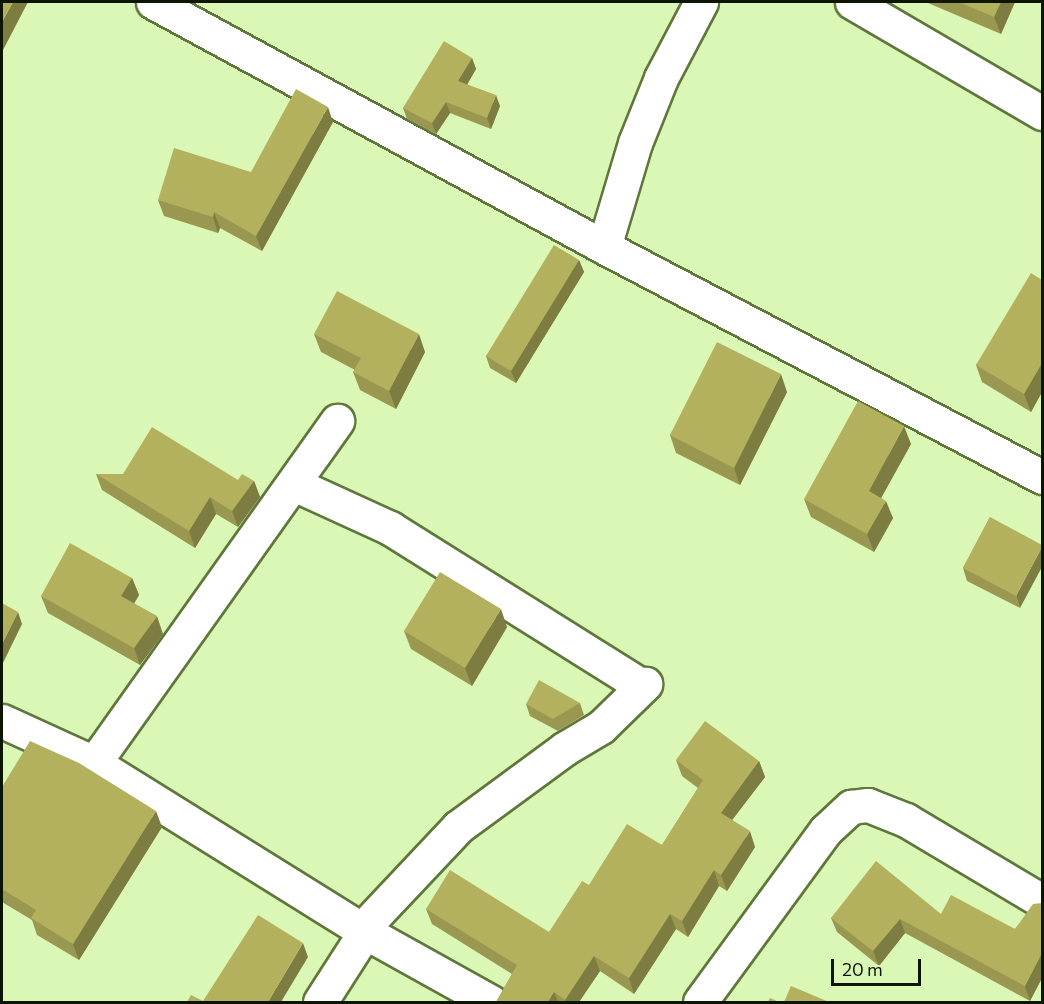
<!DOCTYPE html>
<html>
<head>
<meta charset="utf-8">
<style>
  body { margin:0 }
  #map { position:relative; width:1044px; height:1004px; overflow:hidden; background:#daf7b6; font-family:Commissioner,sans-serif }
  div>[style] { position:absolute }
  .roads { filter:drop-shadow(2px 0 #5f773b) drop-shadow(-2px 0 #5f773b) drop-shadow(0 2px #5f773b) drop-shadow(0 -2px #5f773b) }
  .minor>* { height:33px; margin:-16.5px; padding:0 16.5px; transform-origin:16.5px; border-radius:16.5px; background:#fff }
  .wall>* { inset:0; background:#9a9850 }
  .shaded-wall>* { inset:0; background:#7d7c41 }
  .building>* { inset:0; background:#b3b15d }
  span { translate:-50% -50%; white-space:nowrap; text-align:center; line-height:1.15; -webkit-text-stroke:6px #daf7b6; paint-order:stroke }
  .frame { position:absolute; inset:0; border:3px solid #0c1501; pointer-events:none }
  .scale { position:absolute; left:831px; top:959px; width:90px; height:27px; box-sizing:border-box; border:3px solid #0c1501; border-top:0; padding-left:8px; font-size:18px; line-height:21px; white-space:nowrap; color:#0c1501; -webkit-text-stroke:4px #daf7b6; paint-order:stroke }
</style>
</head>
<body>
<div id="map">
  <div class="roads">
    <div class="minor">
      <i style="left:153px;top:2px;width:513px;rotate:28.51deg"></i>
      <i style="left:604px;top:247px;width:495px;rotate:27.7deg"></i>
      <i style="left:852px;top:2px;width:220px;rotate:30.3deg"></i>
      <i style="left:604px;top:247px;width:109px;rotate:-73.4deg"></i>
      <i style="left:635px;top:143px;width:70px;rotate:-68.2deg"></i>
      <i style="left:661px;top:78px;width:86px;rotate:-62.2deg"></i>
      <i style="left:294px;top:484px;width:106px;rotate:24.6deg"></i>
      <i style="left:390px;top:528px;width:297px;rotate:32.1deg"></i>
      <i style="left:2px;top:721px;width:101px;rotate:24.5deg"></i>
      <i style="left:94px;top:763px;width:319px;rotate:31.9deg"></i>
      <i style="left:365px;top:932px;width:144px;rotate:29.1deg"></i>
      <i style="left:94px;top:763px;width:420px;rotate:-54.6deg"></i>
      <i style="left:362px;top:929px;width:140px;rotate:-46.7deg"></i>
      <i style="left:458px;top:827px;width:132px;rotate:-36.3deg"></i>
      <i style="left:564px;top:749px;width:43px;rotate:-30.7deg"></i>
      <i style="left:601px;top:727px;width:62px;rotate:-44.3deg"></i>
      <i style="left:320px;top:1002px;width:83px;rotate:-57.3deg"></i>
      <i style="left:700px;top:1002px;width:213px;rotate:-53.8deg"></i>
      <i style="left:826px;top:830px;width:34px;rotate:-43deg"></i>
      <i style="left:851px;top:807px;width:17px;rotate:-7deg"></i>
      <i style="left:868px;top:805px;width:41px;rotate:21.5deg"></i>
      <i style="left:906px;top:820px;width:158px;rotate:30.8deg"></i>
    </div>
  </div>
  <div class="wall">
    <i style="clip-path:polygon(927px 2px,1015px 2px,1001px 34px,928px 3px)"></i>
    <i style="clip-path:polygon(472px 58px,476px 69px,467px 84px,500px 106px,491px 129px,450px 113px,436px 134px,407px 119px,403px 108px)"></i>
    <i style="clip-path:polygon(333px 122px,262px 251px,220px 228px,218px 233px,164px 216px,158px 200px,251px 172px)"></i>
    <i style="clip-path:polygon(579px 260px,584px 272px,516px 383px,490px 368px,486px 356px)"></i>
    <i style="clip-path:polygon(1042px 280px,1042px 392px,1031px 412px,982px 382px,976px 365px)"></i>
    <i style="clip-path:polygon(314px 334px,425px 352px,396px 409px,360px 390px,353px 372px,355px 370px,321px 352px)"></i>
    <i style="clip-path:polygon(787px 392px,740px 485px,676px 453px,670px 435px)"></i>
    <i style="clip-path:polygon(911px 444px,881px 498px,893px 518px,874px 552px,811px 517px,804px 499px)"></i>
    <i style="clip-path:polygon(96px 474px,254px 481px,260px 497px,238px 527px,216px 514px,195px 548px,102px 490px)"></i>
    <i style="clip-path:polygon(990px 517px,1020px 608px,967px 581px,963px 568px)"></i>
    <i style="clip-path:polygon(132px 578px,139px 595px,134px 603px,163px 634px,140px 665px,48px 613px,41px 596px)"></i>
    <i style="clip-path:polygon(507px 627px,472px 686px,411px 649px,404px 631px)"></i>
    <i style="clip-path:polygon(580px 703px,584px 715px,558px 731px,530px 716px,526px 704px)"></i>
    <i style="clip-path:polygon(676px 760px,759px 761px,765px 777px,732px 820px,755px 847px,727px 891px,719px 886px,688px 937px,676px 929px,634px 994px,600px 971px,579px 1002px,496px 1002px,512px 974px,432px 924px,426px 909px,549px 932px,589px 885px,662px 845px,698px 788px,682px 776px)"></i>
    <i style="clip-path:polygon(2px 787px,162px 827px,79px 960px,37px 935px,32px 920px,2px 902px)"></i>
    <i style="clip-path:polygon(1042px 903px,1042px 978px,1030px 1001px,905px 933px,879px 966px,837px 932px,831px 918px,941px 914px,1015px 929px)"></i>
  </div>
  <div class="shaded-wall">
    <i style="clip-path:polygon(13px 2px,28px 2px,2px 52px,2px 22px)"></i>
    <i style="clip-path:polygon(1001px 2px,1015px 2px,1001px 34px,994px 17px)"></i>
    <i style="clip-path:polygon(472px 58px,476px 69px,463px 92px,458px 81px)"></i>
    <i style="clip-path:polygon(496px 95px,500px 106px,491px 129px,487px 118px)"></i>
    <i style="clip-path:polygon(446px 102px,450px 113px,436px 134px,432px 123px)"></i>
    <i style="clip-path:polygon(328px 107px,333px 122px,262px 251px,256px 236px)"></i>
    <i style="clip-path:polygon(214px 212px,220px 228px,218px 233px,213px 217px)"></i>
    <i style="clip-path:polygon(579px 260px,584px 272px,516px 383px,511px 371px)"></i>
    <i style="clip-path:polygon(419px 334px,425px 352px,396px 409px,389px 391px)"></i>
    <i style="clip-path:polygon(1042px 363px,1042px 392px,1031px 412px,1024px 394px)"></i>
    <i style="clip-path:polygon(781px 374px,787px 392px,740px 485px,734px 468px)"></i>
    <i style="clip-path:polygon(904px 426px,911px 444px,875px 509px,869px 491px)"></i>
    <i style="clip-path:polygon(254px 481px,260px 497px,238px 527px,232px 511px)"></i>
    <i style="clip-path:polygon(210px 497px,216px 514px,195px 548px,189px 531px)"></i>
    <i style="clip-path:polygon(886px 501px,893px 518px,874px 552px,867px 534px)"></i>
    <i style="clip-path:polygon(1042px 547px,1042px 567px,1020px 608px,1016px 596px)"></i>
    <i style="clip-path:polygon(132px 578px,139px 595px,128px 614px,121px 596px)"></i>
    <i style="clip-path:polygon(501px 609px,507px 627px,472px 686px,465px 668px)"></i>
    <i style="clip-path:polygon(18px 612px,22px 624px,2px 665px,2px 644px)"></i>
    <i style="clip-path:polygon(157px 616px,163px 634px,140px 665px,134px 648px)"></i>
    <i style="clip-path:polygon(759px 761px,765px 777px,726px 828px,721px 813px)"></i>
    <i style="clip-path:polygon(156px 811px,162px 827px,79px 960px,73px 944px)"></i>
    <i style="clip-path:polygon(750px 831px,755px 847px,727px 891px,721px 875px)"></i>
    <i style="clip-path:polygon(714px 870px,719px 886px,688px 937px,682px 921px)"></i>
    <i style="clip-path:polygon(670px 914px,676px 929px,634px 994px,629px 978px)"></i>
    <i style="clip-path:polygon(900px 919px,905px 933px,879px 966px,873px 951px)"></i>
    <i style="clip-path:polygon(303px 943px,308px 957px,281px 1002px,268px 1002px)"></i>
    <i style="clip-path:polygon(1042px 953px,1042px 978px,1030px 1001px,1025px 986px)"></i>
    <i style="clip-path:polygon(594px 956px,600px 971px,579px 1002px,566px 1002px,565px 1000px)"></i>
    <i style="clip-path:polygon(554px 992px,558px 1002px,548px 1002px)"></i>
  </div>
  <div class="building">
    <i style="clip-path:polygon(2px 2px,13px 2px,2px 22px)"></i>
    <i style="clip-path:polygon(959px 2px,1001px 2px,994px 17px)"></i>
    <i style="clip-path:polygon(444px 41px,472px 58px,458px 81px,496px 95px,487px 118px,446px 102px,432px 123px,403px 108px)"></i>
    <i style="clip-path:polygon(296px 89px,328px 107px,256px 236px,214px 212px,213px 217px,158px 200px,174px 148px,251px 172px)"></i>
    <i style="clip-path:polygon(554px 245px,579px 260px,511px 371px,486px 356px)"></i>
    <i style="clip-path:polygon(1031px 273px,1042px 280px,1042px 363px,1024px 394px,976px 365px)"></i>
    <i style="clip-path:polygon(337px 291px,419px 334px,389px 391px,353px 372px,361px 358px,314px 334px)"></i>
    <i style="clip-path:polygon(717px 342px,781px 374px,734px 468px,670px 435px)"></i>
    <i style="clip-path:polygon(858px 401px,904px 426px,869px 491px,886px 501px,867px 534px,804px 499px)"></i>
    <i style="clip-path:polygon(152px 427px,238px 480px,242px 474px,254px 481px,232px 511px,210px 497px,189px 531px,96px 474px,123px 474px)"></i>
    <i style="clip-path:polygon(990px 517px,1042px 545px,1042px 547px,1016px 596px,963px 568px)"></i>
    <i style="clip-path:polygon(70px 543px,132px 578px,121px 596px,157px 616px,134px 648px,41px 596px)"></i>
    <i style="clip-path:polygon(440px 572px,501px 609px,465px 668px,404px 631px)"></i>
    <i style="clip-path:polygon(2px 603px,18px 612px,2px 644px)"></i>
    <i style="clip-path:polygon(539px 680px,580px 703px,553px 719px,526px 704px)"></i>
    <i style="clip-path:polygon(705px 721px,759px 761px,721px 813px,750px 831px,721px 875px,714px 870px,682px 921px,670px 914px,629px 978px,594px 956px,565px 1000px,554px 992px,548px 1002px,496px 1002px,517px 965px,426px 909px,450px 870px,549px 932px,582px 881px,589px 885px,627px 824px,662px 845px,703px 780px,676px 760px)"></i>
    <i style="clip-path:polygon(30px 741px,79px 763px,156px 811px,73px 944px,31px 918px,36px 910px,2px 889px,2px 787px)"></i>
    <i style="clip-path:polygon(876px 861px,941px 914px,951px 895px,1015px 929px,1033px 904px,1042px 903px,1042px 953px,1025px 986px,900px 919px,873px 951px,831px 918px)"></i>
    <i style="clip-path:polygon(258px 915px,303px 943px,268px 1002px,187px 1002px,191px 995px,203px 1001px)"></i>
    <i style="clip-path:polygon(791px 986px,829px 1002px,784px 1002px)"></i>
    <i style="clip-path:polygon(770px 998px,779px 1002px,768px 1002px)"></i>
  </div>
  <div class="frame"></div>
  <div class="scale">20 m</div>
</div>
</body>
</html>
